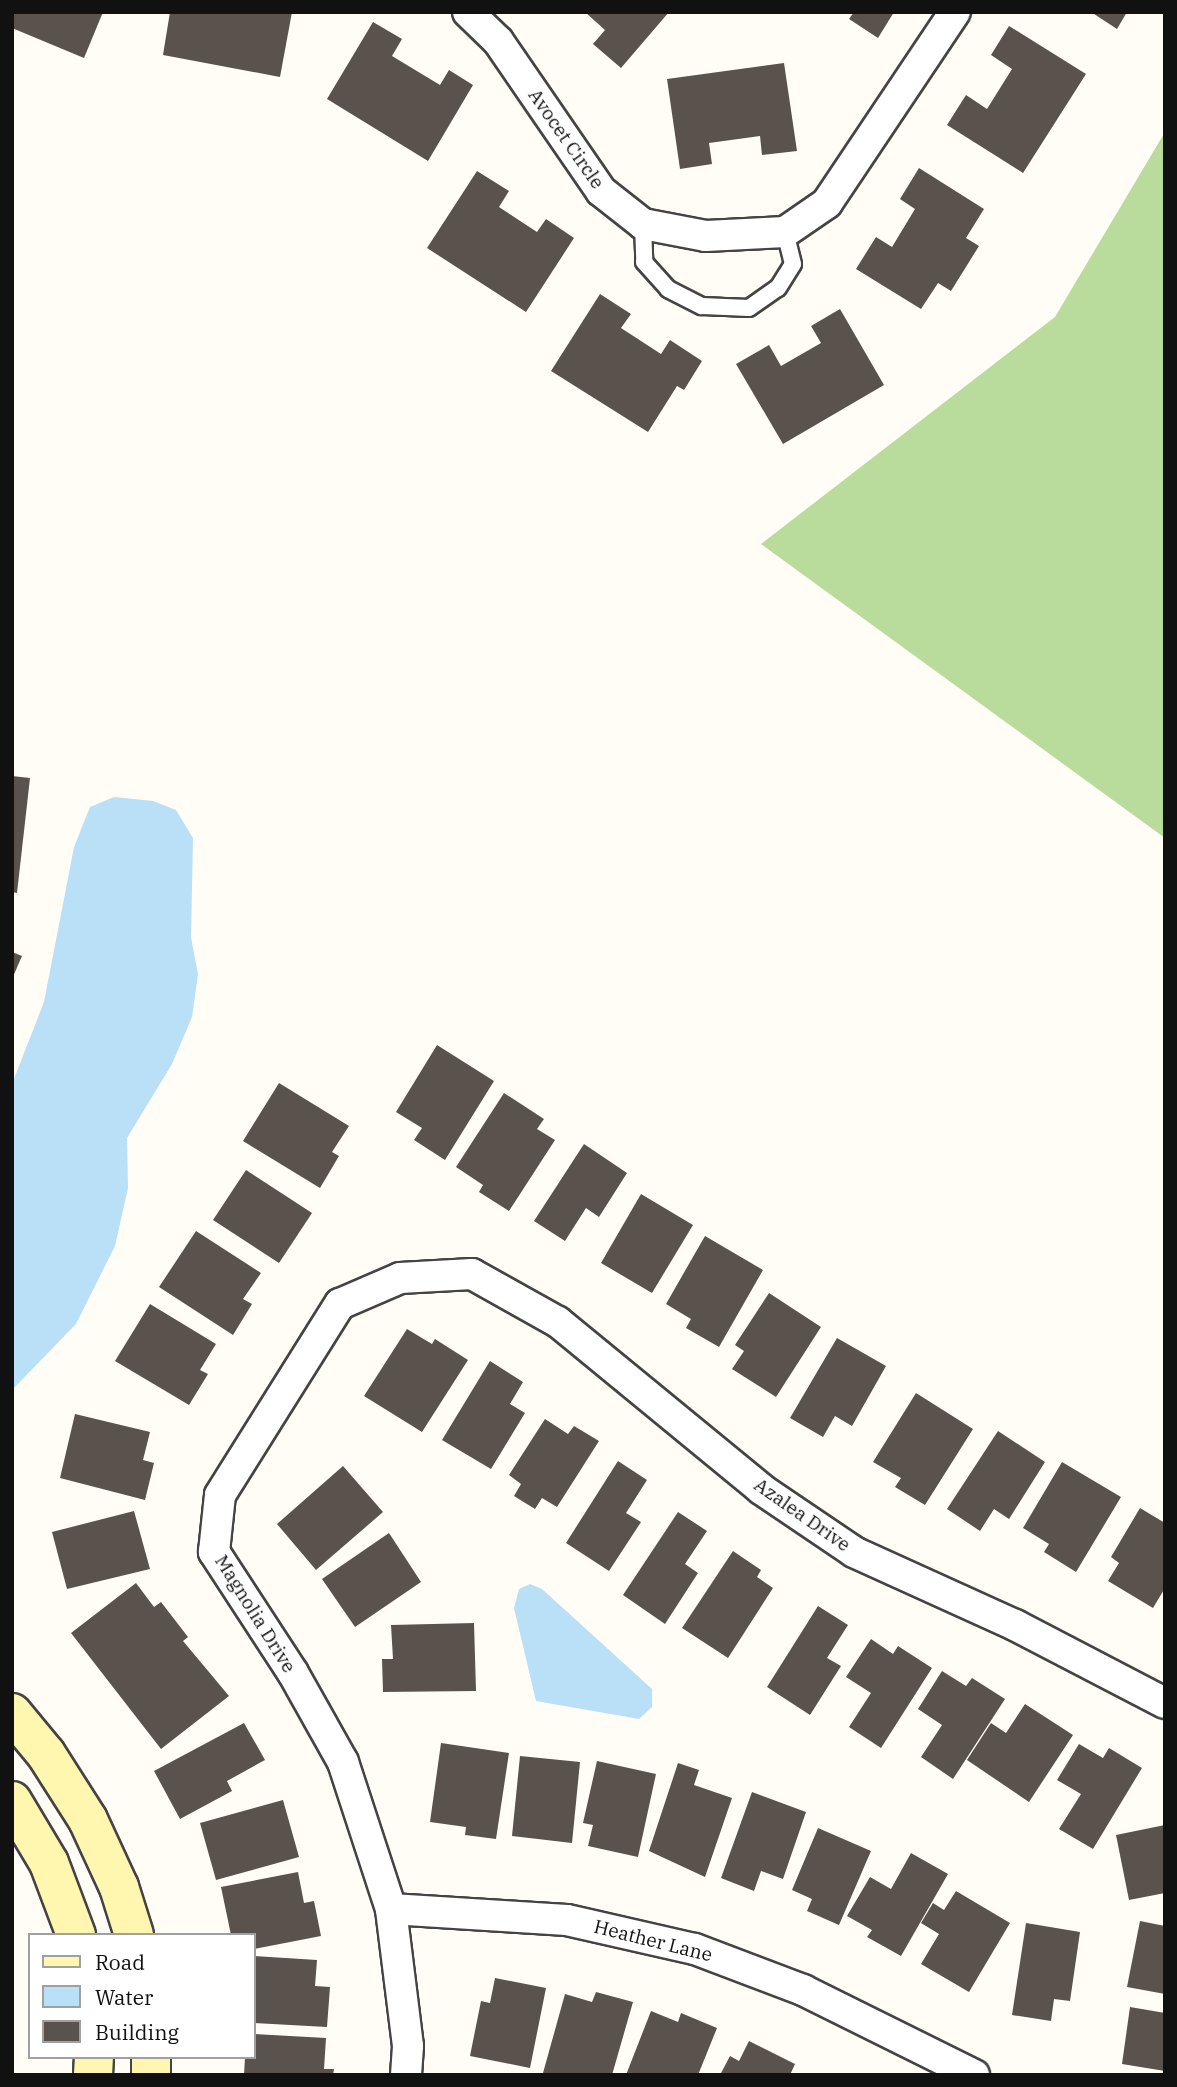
<!DOCTYPE html>
<html>
<head>
<meta charset="utf-8">
<style>
  body { margin:0 }
  #map { position:relative; width:1177px; height:2087px; overflow:hidden; background:#fffdf5; font-family:"IBM Plex Serif",serif }
  div>[style] { position:absolute }
  .forest>* { inset:0; background:#b9dc9c }
  .water>* { inset:0; background:#b9e0f7 }
  .building>* { inset:0; background:#5a524d }
  .roads { filter:drop-shadow(2px 0 #444) drop-shadow(-2px 0 #444) drop-shadow(0 2px #444) drop-shadow(0 -2px #444) }
  .lane>* { height:16px; margin:-8px; padding:0 8px; transform-origin:8px; border-radius:8px; background:#fff }
  .street>* { height:30px; margin:-15px; padding:0 15px; transform-origin:15px; border-radius:15px; background:#fff }
  .secondary>* { height:38px; margin:-19px; padding:0 19px; transform-origin:19px; border-radius:19px; background:#fff6b0 }
  span { translate:-50% -50%; white-space:nowrap; text-align:center; line-height:1.15; -webkit-text-stroke:7px #fff; paint-order:stroke }
  .street-label { font-size:19px; color:#111 }
  .frame { position:absolute; inset:0; border:14px solid #111; pointer-events:none }
  .legend { position:absolute; left:28px; top:1933px; width:228px; height:126px; box-sizing:border-box; background:#fff; border:2px solid #a0a0a0; margin:0; padding:9px 12px; list-style:none; font-size:21px; color:#111 }
  .legend li { display:flex; align-items:center; gap:14px; height:35px }
  .legend b { width:35px; border:2px solid #a0a0a0 }
</style>
</head>
<body>
<div id="map">
  <div class="forest">
    <i style="clip-path:polygon(1165px 132px,1165px 838px,761px 544px,1055px 317px)"></i>
  </div>
  <div class="water">
    <i style="clip-path:polygon(114px 797px,153px 801px,176px 810px,193px 838px,191px 937px,198px 974px,192px 1017px,172px 1064px,127px 1138px,128px 1188px,115px 1246px,76px 1324px,12px 1390px,12px 1084px,44px 1002px,74px 847px,90px 807px)"></i>
    <i style="clip-path:polygon(530px 1584px,542px 1589px,652px 1689px,652px 1707px,639px 1719px,536px 1701px,514px 1608px,519px 1589px)"></i>
  </div>
  <div class="building">
    <i style="clip-path:polygon(12px 12px,103px 12px,84px 58px,12px 28px)"></i>
    <i style="clip-path:polygon(170px 12px,292px 12px,280px 77px,163px 55px)"></i>
    <i style="clip-path:polygon(585px 12px,669px 12px,621px 68px,593px 44px,605px 30px)"></i>
    <i style="clip-path:polygon(854px 12px,894px 12px,878px 38px,849px 19px)"></i>
    <i style="clip-path:polygon(1091px 12px,1127px 12px,1117px 29px)"></i>
    <i style="clip-path:polygon(373px 22px,402px 39px,392px 56px,440px 85px,449px 70px,473px 85px,428px 161px,327px 99px)"></i>
    <i style="clip-path:polygon(1009px 26px,1086px 74px,1023px 173px,947px 125px,966px 95px,987px 109px,1012px 69px,991px 55px)"></i>
    <i style="clip-path:polygon(784px 63px,797px 151px,762px 155px,760px 136px,709px 143px,712px 164px,680px 169px,667px 79px)"></i>
    <i style="clip-path:polygon(919px 168px,984px 209px,966px 238px,979px 246px,951px 291px,938px 283px,921px 309px,856px 269px,876px 237px,892px 247px,915px 209px,900px 199px)"></i>
    <i style="clip-path:polygon(477px 171px,509px 191px,499px 207px,537px 232px,546px 219px,574px 238px,526px 312px,427px 248px)"></i>
    <i style="clip-path:polygon(600px 294px,631px 314px,621px 328px,661px 354px,670px 340px,702px 361px,684px 390px,677px 386px,648px 432px,551px 371px)"></i>
    <i style="clip-path:polygon(840px 309px,884px 385px,783px 444px,736px 364px,769px 345px,781px 366px,821px 343px,811px 326px)"></i>
    <i style="clip-path:polygon(12px 776px,30px 778px,17px 893px,12px 892px)"></i>
    <i style="clip-path:polygon(12px 952px,22px 956px,12px 979px)"></i>
    <i style="clip-path:polygon(437px 1045px,494px 1081px,445px 1160px,414px 1140px,422px 1128px,396px 1112px)"></i>
    <i style="clip-path:polygon(279px 1083px,349px 1126px,332px 1152px,339px 1156px,320px 1188px,243px 1141px)"></i>
    <i style="clip-path:polygon(504px 1093px,544px 1119px,537px 1129px,555px 1140px,509px 1211px,479px 1192px,483px 1185px,456px 1167px)"></i>
    <i style="clip-path:polygon(584px 1144px,627px 1173px,599px 1217px,586px 1208px,565px 1241px,534px 1221px)"></i>
    <i style="clip-path:polygon(246px 1170px,312px 1213px,279px 1263px,213px 1220px)"></i>
    <i style="clip-path:polygon(641px 1194px,693px 1225px,652px 1293px,601px 1263px)"></i>
    <i style="clip-path:polygon(196px 1231px,261px 1273px,243px 1299px,252px 1304px,233px 1335px,159px 1287px)"></i>
    <i style="clip-path:polygon(705px 1236px,763px 1270px,719px 1347px,686px 1328px,691px 1319px,666px 1304px)"></i>
    <i style="clip-path:polygon(769px 1293px,821px 1327px,776px 1397px,732px 1369px,744px 1351px,735px 1345px)"></i>
    <i style="clip-path:polygon(150px 1304px,216px 1344px,200px 1370px,208px 1374px,189px 1405px,115px 1361px)"></i>
    <i style="clip-path:polygon(407px 1329px,432px 1344px,435px 1339px,468px 1360px,422px 1432px,364px 1396px)"></i>
    <i style="clip-path:polygon(837px 1338px,886px 1366px,852px 1426px,835px 1416px,823px 1437px,790px 1418px)"></i>
    <i style="clip-path:polygon(490px 1361px,523px 1382px,510px 1404px,525px 1413px,491px 1469px,442px 1440px)"></i>
    <i style="clip-path:polygon(916px 1393px,973px 1429px,925px 1505px,895px 1487px,901px 1478px,873px 1462px)"></i>
    <i style="clip-path:polygon(75px 1414px,150px 1432px,143px 1460px,154px 1463px,145px 1500px,60px 1478px)"></i>
    <i style="clip-path:polygon(545px 1419px,568px 1434px,574px 1426px,599px 1441px,557px 1507px,542px 1498px,535px 1509px,514px 1496px,521px 1484px,509px 1475px)"></i>
    <i style="clip-path:polygon(998px 1431px,1045px 1462px,1009px 1519px,994px 1509px,980px 1531px,947px 1509px)"></i>
    <i style="clip-path:polygon(618px 1461px,647px 1480px,626px 1513px,641px 1522px,609px 1571px,566px 1543px)"></i>
    <i style="clip-path:polygon(1062px 1462px,1121px 1497px,1076px 1572px,1044px 1552px,1049px 1544px,1023px 1528px)"></i>
    <i style="clip-path:polygon(343px 1466px,383px 1512px,316px 1570px,277px 1524px)"></i>
    <i style="clip-path:polygon(1140px 1508px,1165px 1523px,1165px 1588px,1153px 1608px,1108px 1581px,1119px 1563px,1111px 1557px)"></i>
    <i style="clip-path:polygon(134px 1511px,150px 1569px,67px 1589px,52px 1532px)"></i>
    <i style="clip-path:polygon(678px 1512px,707px 1531px,685px 1564px,698px 1573px,665px 1624px,623px 1595px)"></i>
    <i style="clip-path:polygon(389px 1533px,421px 1582px,355px 1627px,322px 1579px)"></i>
    <i style="clip-path:polygon(733px 1551px,761px 1570px,757px 1577px,773px 1588px,728px 1658px,682px 1628px)"></i>
    <i style="clip-path:polygon(136px 1583px,154px 1607px,161px 1602px,188px 1637px,183px 1641px,229px 1696px,161px 1749px,71px 1633px)"></i>
    <i style="clip-path:polygon(818px 1606px,848px 1625px,827px 1658px,841px 1666px,810px 1715px,767px 1687px)"></i>
    <i style="clip-path:polygon(474px 1623px,476px 1691px,383px 1692px,382px 1659px,393px 1659px,391px 1625px)"></i>
    <i style="clip-path:polygon(871px 1639px,893px 1654px,898px 1646px,932px 1668px,881px 1748px,849px 1727px,871px 1693px,846px 1677px)"></i>
    <i style="clip-path:polygon(942px 1671px,966px 1686px,972px 1678px,1005px 1699px,953px 1779px,921px 1757px,942px 1725px,918px 1709px)"></i>
    <i style="clip-path:polygon(1025px 1704px,1073px 1735px,1029px 1802px,967px 1760px,991px 1723px,1006px 1733px)"></i>
    <i style="clip-path:polygon(244px 1723px,265px 1760px,227px 1781px,232px 1791px,180px 1819px,154px 1771px)"></i>
    <i style="clip-path:polygon(441px 1743px,509px 1753px,496px 1839px,465px 1835px,466px 1827px,430px 1822px)"></i>
    <i style="clip-path:polygon(1079px 1744px,1103px 1758px,1109px 1748px,1142px 1768px,1093px 1849px,1059px 1829px,1081px 1794px,1057px 1780px)"></i>
    <i style="clip-path:polygon(520px 1756px,580px 1762px,572px 1843px,512px 1836px)"></i>
    <i style="clip-path:polygon(597px 1761px,656px 1774px,638px 1857px,588px 1846px,593px 1825px,583px 1823px)"></i>
    <i style="clip-path:polygon(678px 1763px,699px 1770px,694px 1785px,732px 1798px,705px 1877px,649px 1851px)"></i>
    <i style="clip-path:polygon(752px 1792px,806px 1812px,783px 1879px,761px 1871px,754px 1891px,721px 1878px)"></i>
    <i style="clip-path:polygon(283px 1800px,299px 1857px,216px 1880px,200px 1823px)"></i>
    <i style="clip-path:polygon(1165px 1825px,1165px 1893px,1129px 1900px,1116px 1835px)"></i>
    <i style="clip-path:polygon(818px 1828px,871px 1851px,839px 1925px,807px 1911px,812px 1899px,792px 1890px)"></i>
    <i style="clip-path:polygon(911px 1853px,948px 1874px,901px 1956px,867px 1937px,872px 1930px,847px 1916px,870px 1877px,891px 1889px)"></i>
    <i style="clip-path:polygon(298px 1872px,304px 1903px,314px 1901px,321px 1936px,254px 1949px,254px 1935px,231px 1935px,221px 1887px)"></i>
    <i style="clip-path:polygon(956px 1891px,1010px 1923px,969px 1992px,921px 1964px,939px 1934px,921px 1923px,933px 1903px,944px 1910px)"></i>
    <i style="clip-path:polygon(1140px 1921px,1165px 1926px,1165px 1994px,1127px 1987px)"></i>
    <i style="clip-path:polygon(1026px 1923px,1080px 1932px,1070px 2001px,1054px 1999px,1051px 2021px,1012px 2015px)"></i>
    <i style="clip-path:polygon(254px 1956px,317px 1960px,315px 1986px,330px 1987px,327px 2027px,254px 2023px)"></i>
    <i style="clip-path:polygon(495px 1978px,546px 1988px,530px 2068px,470px 2056px,481px 2001px,490px 2003px)"></i>
    <i style="clip-path:polygon(596px 1992px,633px 2002px,612px 2075px,543px 2073px,565px 1994px,592px 2002px)"></i>
    <i style="clip-path:polygon(1130px 2007px,1165px 2013px,1165px 2071px,1122px 2064px)"></i>
    <i style="clip-path:polygon(651px 2011px,678px 2022px,681px 2013px,717px 2028px,698px 2075px,626px 2075px)"></i>
    <i style="clip-path:polygon(254px 2034px,326px 2038px,324px 2069px,334px 2069px,333px 2075px,244px 2075px,245px 2057px,254px 2057px)"></i>
    <i style="clip-path:polygon(749px 2041px,795px 2064px,790px 2075px,720px 2075px,730px 2056px,739px 2061px)"></i>
  </div>
  <div class="roads">
    <div class="lane">
      <i style="left:643px;top:224px;width:38px;rotate:88deg"></i>
      <i style="left:644px;top:262px;width:36px;rotate:48deg"></i>
      <i style="left:668px;top:289px;width:38px;rotate:27deg"></i>
      <i style="left:702px;top:306px;width:47px;rotate:2.4deg"></i>
      <i style="left:749px;top:308px;width:35px;rotate:-35deg"></i>
      <i style="left:778px;top:288px;width:28px;rotate:-58deg"></i>
      <i style="left:793px;top:264px;width:33px;rotate:-104deg"></i>
    </div>
    <div class="street">
      <i style="left:468px;top:12px;width:42px;rotate:44deg"></i>
      <i style="left:498px;top:41px;width:182px;rotate:55.5deg"></i>
      <i style="left:601px;top:191px;width:53px;rotate:38.2deg"></i>
      <i style="left:643px;top:224px;width:64px;rotate:10.8deg"></i>
      <i style="left:706px;top:236px;width:79px;rotate:-2.9deg"></i>
      <i style="left:785px;top:232px;width:51px;rotate:-34.6deg"></i>
      <i style="left:827px;top:203px;width:230px;rotate:-56.2deg"></i>
      <i style="left:391px;top:1909px;width:176px;rotate:3.6deg"></i>
      <i style="left:567px;top:1920px;width:131px;rotate:12.8deg"></i>
      <i style="left:695px;top:1949px;width:116px;rotate:20.8deg"></i>
      <i style="left:803px;top:1990px;width:191px;rotate:26.4deg"></i>
      <i style="left:406px;top:2075px;width:29px;rotate:-86deg"></i>
      <i style="left:408px;top:2046px;width:138px;rotate:-97.1deg"></i>
      <i style="left:391px;top:1909px;width:155px;rotate:-108.1deg"></i>
      <i style="left:343px;top:1762px;width:102px;rotate:-119.3deg"></i>
      <i style="left:293px;top:1673px;width:145px;rotate:-123.1deg"></i>
      <i style="left:214px;top:1552px;width:57px;rotate:-84deg"></i>
      <i style="left:220px;top:1495px;width:226px;rotate:-57.9deg"></i>
      <i style="left:340px;top:1304px;width:65px;rotate:-23.4deg"></i>
      <i style="left:400px;top:1278px;width:72px;rotate:-3.2deg"></i>
      <i style="left:472px;top:1274px;width:98px;rotate:29.2deg"></i>
      <i style="left:558px;top:1322px;width:263px;rotate:39.4deg"></i>
      <i style="left:761px;top:1489px;width:112px;rotate:34.1deg"></i>
      <i style="left:854px;top:1552px;width:177px;rotate:24.4deg"></i>
      <i style="left:1015px;top:1625px;width:169px;rotate:27.5deg"></i>
    </div>
    <div class="secondary">
      <i style="left:12px;top:1713px;width:53px;rotate:50.3deg"></i>
      <i style="left:46px;top:1754px;width:78px;rotate:57.5deg"></i>
      <i style="left:88px;top:1820px;width:74px;rotate:65.2deg"></i>
      <i style="left:119px;top:1887px;width:50px;rotate:72.6deg"></i>
      <i style="left:12px;top:1801px;width:72px;rotate:59.2deg"></i>
      <i style="left:49px;top:1863px;width:77px;rotate:69.4deg"></i>
      <i style="left:93px;top:2075px;width:18px;rotate:-87deg"></i>
      <i style="left:151px;top:2075px;width:18px;rotate:-90deg"></i>
    </div>
  </div>
  <div class="street-label">
    <span style="left:566px;top:139px;rotate:55deg">Avocet Circle</span>
    <span style="left:802px;top:1515px;rotate:35deg">Azalea Drive</span>
    <span style="left:255px;top:1614px;rotate:58deg">Magnolia Drive</span>
    <span style="left:653px;top:1941px;rotate:14deg">Heather Lane</span>
  </div>
  <div class="frame"></div>
  <ul class="legend">
  <li><b style="height:9px;background:#fff6b0"></b>Road</li>
  <li><b style="height:19px;background:#b9e0f7"></b>Water</li>
  <li><b style="height:19px;background:#5a524d"></b>Building</li>
  </ul>
</div>
</body>
</html>
